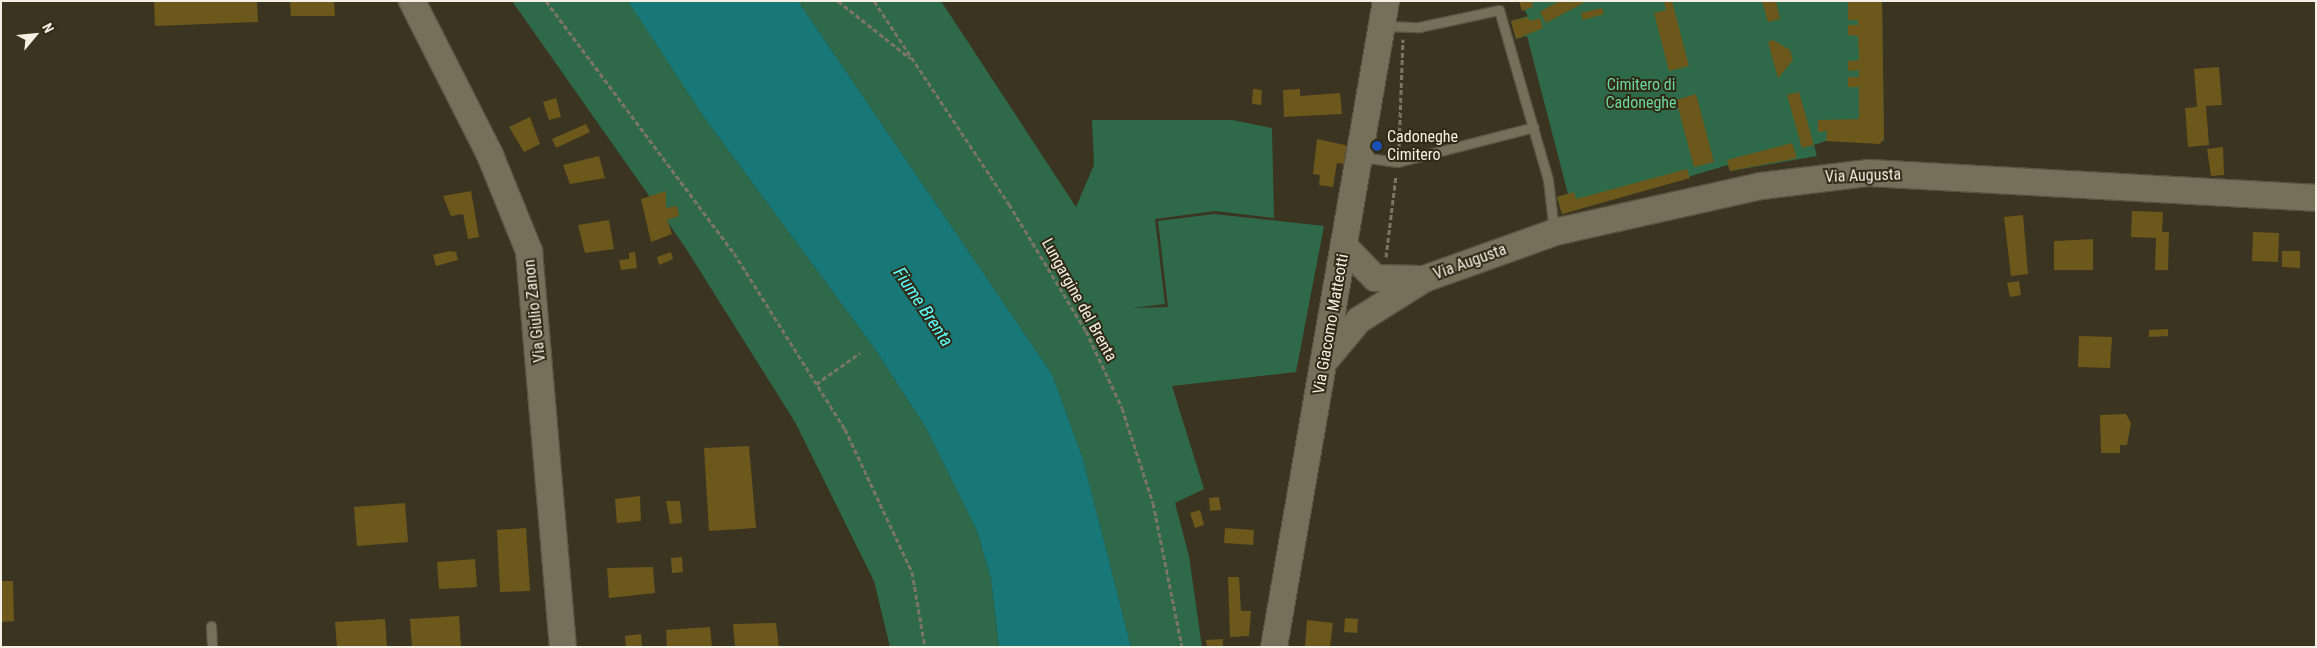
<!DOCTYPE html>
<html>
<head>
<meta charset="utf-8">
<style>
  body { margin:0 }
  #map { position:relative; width:2317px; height:648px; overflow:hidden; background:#3b3421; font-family:"Roboto Condensed",sans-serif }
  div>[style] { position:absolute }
  .green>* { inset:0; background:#2e6949 }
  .water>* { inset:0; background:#187777 }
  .building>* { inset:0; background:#6b581a }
  .path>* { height:3px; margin-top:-1.5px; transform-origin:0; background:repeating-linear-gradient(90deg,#7b7564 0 5px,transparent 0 7.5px) }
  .roads { filter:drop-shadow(1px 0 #595342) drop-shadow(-1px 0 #595342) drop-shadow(0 1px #595342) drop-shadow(0 -1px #595342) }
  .lane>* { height:9px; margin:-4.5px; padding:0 4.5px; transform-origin:4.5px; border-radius:4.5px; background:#766f5a }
  .secondary>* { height:26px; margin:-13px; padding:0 13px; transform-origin:13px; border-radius:13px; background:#766f5a }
  .dots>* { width:14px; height:14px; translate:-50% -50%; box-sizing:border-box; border:2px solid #302a17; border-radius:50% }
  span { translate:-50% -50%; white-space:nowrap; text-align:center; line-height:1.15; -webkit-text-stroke:4px #302a17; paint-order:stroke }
  .park-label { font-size:16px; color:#6bd99e }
  .poi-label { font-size:16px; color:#f4f0e4 }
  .left { translate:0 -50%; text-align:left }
  .street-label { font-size:16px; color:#f4f0e4 }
  .water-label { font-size:18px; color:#5bfefe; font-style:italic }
  .frame { position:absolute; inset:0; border:2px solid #f4f0e4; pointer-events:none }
  .north { position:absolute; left:10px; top:10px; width:50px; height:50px; -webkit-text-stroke:4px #302a17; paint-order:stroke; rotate:62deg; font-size:14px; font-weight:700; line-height:20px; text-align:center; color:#f4f0e4 }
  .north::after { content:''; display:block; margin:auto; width:18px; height:22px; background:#f4f0e4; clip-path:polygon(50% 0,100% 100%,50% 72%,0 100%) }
</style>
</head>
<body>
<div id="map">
  <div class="green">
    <i style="clip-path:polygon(512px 1px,628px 1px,638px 14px,706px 120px,875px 349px,926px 428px,977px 531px,991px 579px,999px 647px,890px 647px,874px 581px,795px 422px,685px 247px)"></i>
    <i style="clip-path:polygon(798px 1px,941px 1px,1076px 207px,1094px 165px,1092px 120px,1232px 120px,1272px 128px,1274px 218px,1215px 211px,1155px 219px,1165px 304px,1133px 308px,1168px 307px,1158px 221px,1214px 214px,1324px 226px,1296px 372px,1172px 386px,1204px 489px,1175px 503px,1189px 556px,1202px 647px,1131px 647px,1083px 459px,1052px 374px)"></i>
    <i style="clip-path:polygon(1519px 1px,1882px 1px,1884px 141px,1826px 141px,1814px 145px,1817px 156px,1730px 171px,1728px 165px,1562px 214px,1557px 197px,1568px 194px,1527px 36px,1516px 39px,1511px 21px,1528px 16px)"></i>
  </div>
  <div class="water">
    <i style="clip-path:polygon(628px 1px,798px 1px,1052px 374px,1083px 459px,1131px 647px,999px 647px,991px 579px,977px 531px,926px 428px,875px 349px,706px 120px)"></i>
  </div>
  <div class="building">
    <i style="clip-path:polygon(154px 1px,257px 1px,258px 22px,155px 26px)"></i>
    <i style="clip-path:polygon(290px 1px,334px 1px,335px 16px,291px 16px)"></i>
    <i style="clip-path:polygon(1519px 1px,1532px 1px,1533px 7px,1522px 11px)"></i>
    <i style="clip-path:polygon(1559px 1px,1585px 1px,1585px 2px,1546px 23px,1540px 12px)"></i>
    <i style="clip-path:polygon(1664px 1px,1672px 1px,1689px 66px,1669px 71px,1654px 13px,1666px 10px)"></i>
    <i style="clip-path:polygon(1762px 1px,1776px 1px,1780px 19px,1768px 22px)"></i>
    <i style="clip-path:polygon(1848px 1px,1882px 1px,1884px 138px,1880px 144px,1826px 141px,1827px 131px,1818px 132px,1818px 120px,1859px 119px,1859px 87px,1848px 87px,1848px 77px,1859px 77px,1859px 70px,1848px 71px,1848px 61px,1859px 60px,1858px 36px,1848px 35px,1848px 25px,1858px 25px,1858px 20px,1848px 20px)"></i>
    <i style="clip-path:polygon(1602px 8px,1604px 14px,1583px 20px,1581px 13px)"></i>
    <i style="clip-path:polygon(1528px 17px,1530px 21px,1540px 18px,1543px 28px,1516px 39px,1511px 21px)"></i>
    <i style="clip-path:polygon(1773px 40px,1790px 50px,1793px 60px,1778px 78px,1768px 42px)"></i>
    <i style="clip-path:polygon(2219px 67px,2222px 105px,2206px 106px,2209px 145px,2188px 147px,2185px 108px,2197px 107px,2194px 69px)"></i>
    <i style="clip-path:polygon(1253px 89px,1262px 90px,1261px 105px,1252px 104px)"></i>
    <i style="clip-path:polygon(1300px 89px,1300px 96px,1340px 93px,1342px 114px,1284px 117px,1283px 90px)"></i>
    <i style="clip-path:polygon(1799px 92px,1814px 145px,1802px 148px,1787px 95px)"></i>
    <i style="clip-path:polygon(1696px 94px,1714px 162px,1694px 167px,1676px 100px)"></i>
    <i style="clip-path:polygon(556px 98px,561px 117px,549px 120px,543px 102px)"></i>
    <i style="clip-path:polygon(530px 117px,540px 144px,524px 152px,509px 127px)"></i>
    <i style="clip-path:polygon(586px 124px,590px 132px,556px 148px,552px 139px)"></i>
    <i style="clip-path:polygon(1317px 139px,1349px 146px,1345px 164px,1337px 163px,1333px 187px,1319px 185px,1320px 175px,1313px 174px)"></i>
    <i style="clip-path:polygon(1792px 143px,1797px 158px,1730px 171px,1727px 160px)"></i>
    <i style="clip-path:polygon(2223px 147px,2224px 175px,2211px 176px,2207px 149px)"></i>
    <i style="clip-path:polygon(599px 156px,605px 178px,570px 184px,563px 165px)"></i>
    <i style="clip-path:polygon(1687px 169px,1690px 178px,1562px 214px,1557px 197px,1574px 192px,1576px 199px)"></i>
    <i style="clip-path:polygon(471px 191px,479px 237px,468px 239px,463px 214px,451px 216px,443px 196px)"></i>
    <i style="clip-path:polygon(666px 191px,666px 208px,677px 206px,679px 216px,667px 220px,672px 234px,651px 242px,641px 199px)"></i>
    <i style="clip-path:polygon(2132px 211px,2163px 212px,2162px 232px,2169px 232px,2168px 270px,2155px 270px,2156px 238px,2131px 237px)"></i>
    <i style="clip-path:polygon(2023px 215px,2028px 274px,2011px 276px,2004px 217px)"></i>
    <i style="clip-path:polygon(609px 220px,614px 249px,585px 253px,578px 225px)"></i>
    <i style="clip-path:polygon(2253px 232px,2279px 233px,2278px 262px,2252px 261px)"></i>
    <i style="clip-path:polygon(2093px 239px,2093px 270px,2054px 270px,2054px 241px)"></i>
    <i style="clip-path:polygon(450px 251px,456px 252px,458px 260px,436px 266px,433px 255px)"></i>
    <i style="clip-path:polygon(2282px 251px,2300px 251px,2300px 268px,2282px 267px)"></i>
    <i style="clip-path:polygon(635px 252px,637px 268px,621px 270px,619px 260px,629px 259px,629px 253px)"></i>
    <i style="clip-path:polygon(671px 252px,673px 259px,659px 265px,657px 257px)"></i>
    <i style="clip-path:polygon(2019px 281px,2021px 295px,2010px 297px,2007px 283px)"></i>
    <i style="clip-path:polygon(2168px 329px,2168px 336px,2149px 337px,2149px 330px)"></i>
    <i style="clip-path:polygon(2079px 336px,2112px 337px,2110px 368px,2078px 367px)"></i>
    <i style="clip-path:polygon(2126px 414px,2131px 423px,2127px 445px,2120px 445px,2120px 453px,2101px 453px,2100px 415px)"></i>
    <i style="clip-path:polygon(749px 446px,756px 528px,709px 531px,704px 448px)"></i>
    <i style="clip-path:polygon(640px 496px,641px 521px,617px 523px,615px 499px)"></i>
    <i style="clip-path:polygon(1219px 497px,1221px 510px,1210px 511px,1209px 498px)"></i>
    <i style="clip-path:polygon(666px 501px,680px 501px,682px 523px,670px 524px)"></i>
    <i style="clip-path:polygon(405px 503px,408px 542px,357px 546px,354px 507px)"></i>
    <i style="clip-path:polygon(1200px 510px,1204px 525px,1195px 528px,1190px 513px)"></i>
    <i style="clip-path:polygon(526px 528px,530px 591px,500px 592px,497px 530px)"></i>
    <i style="clip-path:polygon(1225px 528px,1254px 530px,1253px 545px,1224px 543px)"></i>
    <i style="clip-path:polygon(682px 557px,683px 572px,672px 573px,671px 558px)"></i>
    <i style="clip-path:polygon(475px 559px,477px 587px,439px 589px,437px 562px)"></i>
    <i style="clip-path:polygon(653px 567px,655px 593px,609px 598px,607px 568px)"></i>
    <i style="clip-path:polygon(1228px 577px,1239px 577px,1241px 611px,1251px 611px,1249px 636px,1230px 637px)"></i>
    <i style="clip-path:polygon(1px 581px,13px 581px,14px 621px,1px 622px)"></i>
    <i style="clip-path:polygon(459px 616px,461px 647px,412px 647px,410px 619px)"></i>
    <i style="clip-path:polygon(1345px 618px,1358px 619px,1357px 633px,1344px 632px)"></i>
    <i style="clip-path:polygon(385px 619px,387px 647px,337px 647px,335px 622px)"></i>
    <i style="clip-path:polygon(1307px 620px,1333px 623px,1330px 647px,1305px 647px)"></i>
    <i style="clip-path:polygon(776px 623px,779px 647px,735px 647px,733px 624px)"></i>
    <i style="clip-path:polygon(710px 627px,712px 647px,667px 647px,666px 630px)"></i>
    <i style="clip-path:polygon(641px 634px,642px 647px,626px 647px,625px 636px)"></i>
    <i style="clip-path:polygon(1223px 639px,1223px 647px,1207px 647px,1206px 640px)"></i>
  </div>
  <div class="path">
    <i style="left:546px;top:1px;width:314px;rotate:53.3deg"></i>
    <i style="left:734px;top:253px;width:208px;rotate:57.8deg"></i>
    <i style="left:845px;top:429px;width:158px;rotate:64.9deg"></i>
    <i style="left:912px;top:572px;width:76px;rotate:80.2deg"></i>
    <i style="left:838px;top:1px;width:92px;rotate:38.4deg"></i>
    <i style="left:874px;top:1px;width:244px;rotate:56.4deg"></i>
    <i style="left:1009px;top:204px;width:149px;rotate:58.8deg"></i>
    <i style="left:1086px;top:331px;width:85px;rotate:64.9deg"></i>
    <i style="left:1122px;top:408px;width:100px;rotate:71.9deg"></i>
    <i style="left:1153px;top:503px;width:147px;rotate:78.6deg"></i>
    <i style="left:1399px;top:147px;width:108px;rotate:-87.9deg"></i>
    <i style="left:1386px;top:257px;width:82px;rotate:-83deg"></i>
    <i style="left:816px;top:384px;width:54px;rotate:-35.2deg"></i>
  </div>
  <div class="roads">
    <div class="lane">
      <i style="left:1385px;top:26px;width:34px;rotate:2deg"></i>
      <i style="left:1419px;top:27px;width:82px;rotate:-12deg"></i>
      <i style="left:1499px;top:10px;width:177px;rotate:73.9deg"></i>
      <i style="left:1548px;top:180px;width:50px;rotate:83.2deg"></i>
      <i style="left:1361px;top:157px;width:37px;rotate:8deg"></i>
      <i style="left:1398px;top:162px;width:140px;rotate:-14.4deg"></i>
      <i style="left:211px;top:626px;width:21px;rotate:87deg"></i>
    </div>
    <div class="secondary">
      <i style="left:412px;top:1px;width:173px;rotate:63.1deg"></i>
      <i style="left:490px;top:155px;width:104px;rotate:67.9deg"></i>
      <i style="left:529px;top:251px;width:397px;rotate:85.1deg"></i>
      <i style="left:1345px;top:247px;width:43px;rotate:45.9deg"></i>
      <i style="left:1375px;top:278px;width:46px;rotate:1.2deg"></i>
      <i style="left:1324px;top:362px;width:55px;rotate:-50.2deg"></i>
      <i style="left:1359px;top:320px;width:77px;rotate:-32.2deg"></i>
      <i style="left:1424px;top:279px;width:139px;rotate:-19.7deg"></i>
      <i style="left:1555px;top:232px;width:211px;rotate:-12.6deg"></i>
      <i style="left:1761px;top:186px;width:109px;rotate:-6.9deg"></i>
      <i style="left:1869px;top:173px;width:448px;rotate:3.2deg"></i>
      <i style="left:1274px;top:647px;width:656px;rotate:-80.16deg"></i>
    </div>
  </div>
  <div class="dots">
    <i style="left:1377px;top:146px;background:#1a4fb4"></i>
  </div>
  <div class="park-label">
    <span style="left:1641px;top:94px">Cimitero di<br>Cadoneghe</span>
  </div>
  <div class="poi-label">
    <span class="left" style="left:1387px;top:146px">Cadoneghe<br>Cimitero</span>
  </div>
  <div class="street-label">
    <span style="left:1863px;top:176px;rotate:-2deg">Via Augusta</span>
    <span style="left:1470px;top:262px;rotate:-20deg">Via Augusta</span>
    <span style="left:1079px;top:300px;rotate:61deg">Lungargine del Brenta</span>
    <span style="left:535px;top:311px;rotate:-96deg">Via Giulio Zanon</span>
    <span style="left:1331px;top:324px;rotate:-80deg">Via Giacomo Matteotti</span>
  </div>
  <div class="water-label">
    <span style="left:923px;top:307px;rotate:56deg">Fiume Brenta</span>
  </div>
  <div class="frame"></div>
  <div class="north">N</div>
</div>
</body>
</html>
